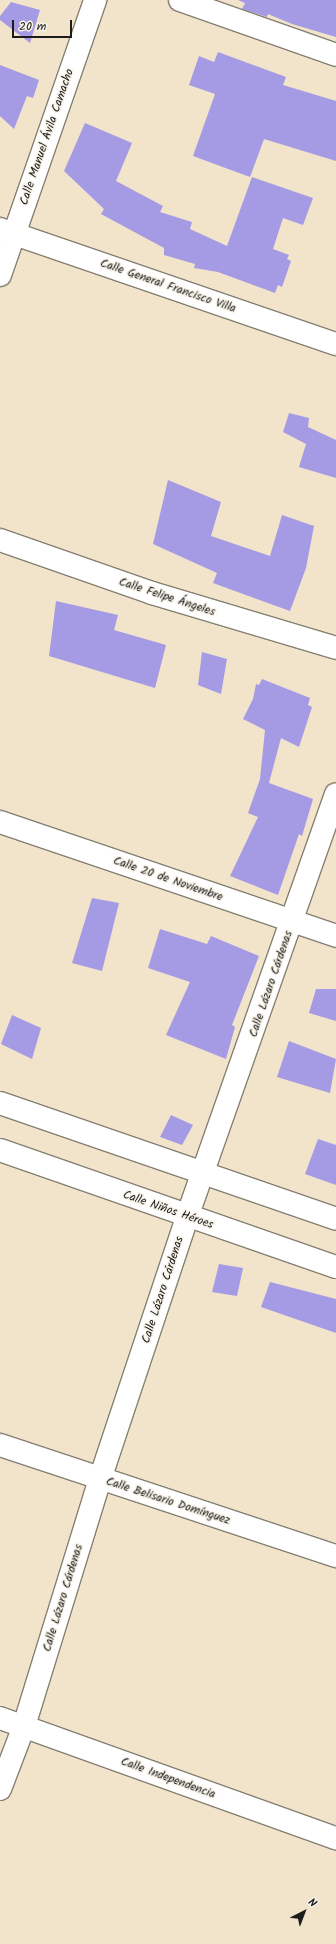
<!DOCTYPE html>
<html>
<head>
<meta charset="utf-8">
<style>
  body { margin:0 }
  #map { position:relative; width:336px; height:1944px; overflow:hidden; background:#f1e4ca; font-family:Kalam,sans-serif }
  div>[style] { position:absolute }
  .building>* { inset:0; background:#a59ae4 }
  .roads { filter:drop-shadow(1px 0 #868073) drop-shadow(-1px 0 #868073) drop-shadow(0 1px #868073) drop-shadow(0 -1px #868073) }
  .street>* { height:22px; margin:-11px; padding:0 11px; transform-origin:11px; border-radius:11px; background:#fff }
  .secondary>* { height:22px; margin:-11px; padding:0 11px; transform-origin:11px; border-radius:11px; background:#fff }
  span { translate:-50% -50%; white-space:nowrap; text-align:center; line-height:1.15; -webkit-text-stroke:3px #f7f3e8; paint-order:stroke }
  .street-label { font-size:12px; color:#1c1c1c }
  .north { position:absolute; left:284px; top:1892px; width:40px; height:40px; -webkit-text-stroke:3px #f7f3e8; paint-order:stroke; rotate:42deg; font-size:11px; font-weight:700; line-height:16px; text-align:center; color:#1c1c1c }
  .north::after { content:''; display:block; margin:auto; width:14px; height:18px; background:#1c1c1c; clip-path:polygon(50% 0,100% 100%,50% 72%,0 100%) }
  .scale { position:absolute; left:12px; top:20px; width:60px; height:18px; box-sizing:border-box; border:2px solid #1c1c1c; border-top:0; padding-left:5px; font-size:12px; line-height:14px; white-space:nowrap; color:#1c1c1c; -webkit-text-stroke:3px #f7f3e8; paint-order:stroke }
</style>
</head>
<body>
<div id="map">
  <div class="building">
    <i style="clip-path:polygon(238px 0,336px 0,336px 37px,292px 24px,268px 14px,267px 17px,242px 9px,245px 3px)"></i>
    <i style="clip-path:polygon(11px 2px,40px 10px,30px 43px,0 20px,0 16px)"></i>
    <i style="clip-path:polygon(218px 52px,286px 77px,283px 85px,336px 101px,336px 161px,264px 139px,250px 177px,193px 156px,215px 94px,189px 85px,199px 56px,214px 62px)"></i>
    <i style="clip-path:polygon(0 65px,39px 80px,33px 98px,27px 96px,14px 129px,0 116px)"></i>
    <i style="clip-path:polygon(85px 123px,132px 143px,116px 181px,163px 206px,160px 212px,192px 222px,190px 229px,227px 246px,252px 177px,313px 198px,303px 225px,283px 218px,273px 249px,289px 255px,287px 259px,291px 261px,282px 287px,278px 285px,275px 293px,218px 272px,194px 268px,195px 264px,164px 255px,164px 248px,101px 214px,104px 209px,64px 171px)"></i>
    <i style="clip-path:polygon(289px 413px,309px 418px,308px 427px,336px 440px,336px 478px,299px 467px,306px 444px,283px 432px)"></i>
    <i style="clip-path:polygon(168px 480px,221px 502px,211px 536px,270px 556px,282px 515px,314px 526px,306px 568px,290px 611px,213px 583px,217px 573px,153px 544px)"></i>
    <i style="clip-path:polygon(56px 601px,118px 615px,114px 630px,166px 645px,155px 688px,49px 656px)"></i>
    <i style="clip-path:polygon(202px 652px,227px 659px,221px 694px,198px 685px)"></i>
    <i style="clip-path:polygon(262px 679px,310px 698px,308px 705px,312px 707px,299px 747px,281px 738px,269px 783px,313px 799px,302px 836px,299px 834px,278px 895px,230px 876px,258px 817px,248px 813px,260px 779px,265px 730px,243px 719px,253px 699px,256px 684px,259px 685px)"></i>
    <i style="clip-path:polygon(92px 898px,119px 903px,102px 971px,72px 963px)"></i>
    <i style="clip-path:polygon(160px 929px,207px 944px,211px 936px,259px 956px,232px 1025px,235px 1027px,226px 1059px,166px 1035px,190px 982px,148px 968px)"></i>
    <i style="clip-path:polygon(316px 989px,336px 989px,336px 1021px,309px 1013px)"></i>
    <i style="clip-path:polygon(12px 1015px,41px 1028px,32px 1059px,1px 1044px)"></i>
    <i style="clip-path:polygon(289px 1041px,336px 1059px,330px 1093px,277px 1077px)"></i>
    <i style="clip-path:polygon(171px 1115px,193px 1125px,182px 1145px,160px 1137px)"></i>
    <i style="clip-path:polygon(318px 1139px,336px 1145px,336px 1185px,305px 1174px)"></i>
    <i style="clip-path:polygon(219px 1264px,243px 1268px,237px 1296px,212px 1292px)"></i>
    <i style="clip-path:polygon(270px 1282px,336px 1299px,336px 1333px,261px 1307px)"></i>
  </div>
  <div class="roads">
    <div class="street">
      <i style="left:180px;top:0;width:165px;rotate:19.4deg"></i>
      <i style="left:0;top:229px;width:355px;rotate:18.9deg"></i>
      <i style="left:0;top:275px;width:291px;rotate:-70.9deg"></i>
      <i style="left:0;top:540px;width:161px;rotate:19.2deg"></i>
      <i style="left:152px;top:593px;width:192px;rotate:16.6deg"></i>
      <i style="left:0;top:822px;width:355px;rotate:18.7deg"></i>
      <i style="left:0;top:1445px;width:354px;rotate:18.3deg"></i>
      <i style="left:0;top:1718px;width:357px;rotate:19.7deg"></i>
      <i style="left:0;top:1789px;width:67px;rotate:-69.1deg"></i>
      <i style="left:24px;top:1726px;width:258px;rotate:-72.9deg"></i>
      <i style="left:100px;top:1479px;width:276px;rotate:-71.6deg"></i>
      <i style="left:187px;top:1217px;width:448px;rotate:-70.6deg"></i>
    </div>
    <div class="secondary">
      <i style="left:0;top:1103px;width:355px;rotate:19deg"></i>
      <i style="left:0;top:1150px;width:356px;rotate:19.2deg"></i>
    </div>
  </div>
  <div class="street-label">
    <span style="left:47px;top:137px;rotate:-71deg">Calle Manuel Ávila Camacho</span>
    <span style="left:168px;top:286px;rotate:19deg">Calle General Francisco Villa</span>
    <span style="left:167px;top:597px;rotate:18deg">Calle Felipe Ángeles</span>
    <span style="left:168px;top:879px;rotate:19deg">Calle 20 de Noviembre</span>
    <span style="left:271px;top:984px;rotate:-71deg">Calle Lázaro Cárdenas</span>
    <span style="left:168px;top:1210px;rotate:19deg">Calle Niños Héroes</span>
    <span style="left:163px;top:1290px;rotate:-72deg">Calle Lázaro Cárdenas</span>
    <span style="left:168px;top:1501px;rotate:18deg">Calle Belisario Domínguez</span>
    <span style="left:63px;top:1598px;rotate:-73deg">Calle Lázaro Cárdenas</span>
    <span style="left:168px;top:1778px;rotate:20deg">Calle Independencia</span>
  </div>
  <div class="north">N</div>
  <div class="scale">20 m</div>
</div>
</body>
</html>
